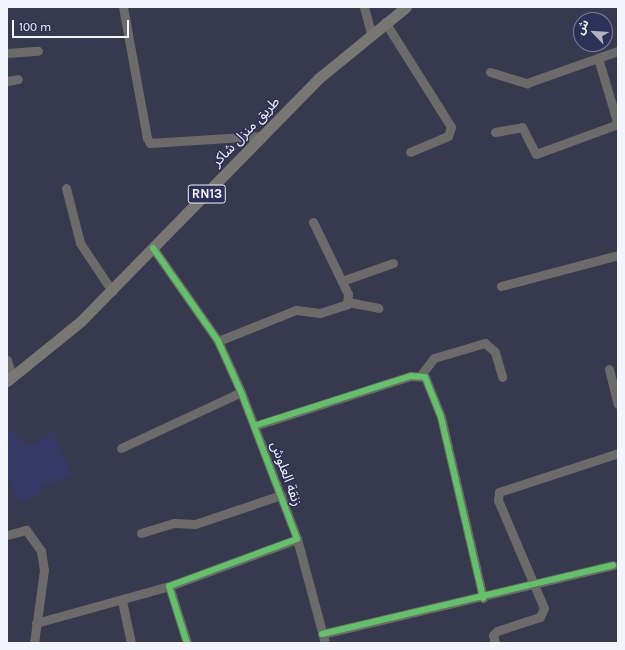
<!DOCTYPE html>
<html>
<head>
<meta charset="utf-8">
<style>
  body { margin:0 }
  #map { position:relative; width:625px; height:650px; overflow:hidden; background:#37394e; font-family:Karla,"Noto Sans Arabic",sans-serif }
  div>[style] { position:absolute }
  .built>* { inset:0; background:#353963 }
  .minor>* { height:9px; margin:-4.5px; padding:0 4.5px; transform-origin:4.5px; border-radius:4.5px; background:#6c6b6a }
  .major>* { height:11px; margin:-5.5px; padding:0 5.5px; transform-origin:5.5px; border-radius:5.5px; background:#787771 }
  .cycleway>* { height:6px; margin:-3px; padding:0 3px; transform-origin:3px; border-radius:3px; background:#61c268 }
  span { translate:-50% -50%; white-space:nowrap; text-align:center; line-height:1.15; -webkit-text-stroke:3px #2e3157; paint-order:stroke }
  .shield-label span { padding:1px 3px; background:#2e3157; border:1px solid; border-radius:3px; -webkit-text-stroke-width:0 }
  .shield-label { font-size:13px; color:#f2f4fe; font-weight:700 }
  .street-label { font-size:14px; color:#f2f4fe }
  .frame { position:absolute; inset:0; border:8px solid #f2f4fe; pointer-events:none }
  .north { position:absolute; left:573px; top:12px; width:40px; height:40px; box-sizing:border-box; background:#2e3157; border:1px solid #7c7f9a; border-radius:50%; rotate:295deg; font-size:11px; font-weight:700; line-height:16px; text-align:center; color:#f2f4fe }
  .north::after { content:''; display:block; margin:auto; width:14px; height:18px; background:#b1b3c0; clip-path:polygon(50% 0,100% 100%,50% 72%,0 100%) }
  .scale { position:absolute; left:12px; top:20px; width:117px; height:18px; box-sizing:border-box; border:2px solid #f2f4fe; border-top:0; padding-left:5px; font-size:12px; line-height:14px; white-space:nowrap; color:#f2f4fe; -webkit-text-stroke:3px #2e3157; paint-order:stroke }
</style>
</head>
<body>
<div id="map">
  <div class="built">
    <i style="clip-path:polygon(7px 426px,27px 445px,37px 443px,52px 431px,72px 476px,40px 487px,42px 493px,19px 503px,7px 479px)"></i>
  </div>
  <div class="minor">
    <i style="left:123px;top:7px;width:133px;rotate:79.6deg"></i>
    <i style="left:147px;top:138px;width:6px;rotate:59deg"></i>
    <i style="left:150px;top:143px;width:112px;rotate:-3.6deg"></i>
    <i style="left:364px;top:7px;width:27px;rotate:75deg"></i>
    <i style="left:385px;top:22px;width:124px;rotate:57.8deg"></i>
    <i style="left:451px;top:127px;width:9px;rotate:108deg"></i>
    <i style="left:448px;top:136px;width:41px;rotate:157.2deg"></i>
    <i style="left:7px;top:53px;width:31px;rotate:-4deg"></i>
    <i style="left:598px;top:58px;width:70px;rotate:73.4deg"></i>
    <i style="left:490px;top:72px;width:39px;rotate:17deg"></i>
    <i style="left:527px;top:83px;width:96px;rotate:-19.4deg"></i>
    <i style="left:7px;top:81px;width:11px;rotate:-10deg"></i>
    <i style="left:495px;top:132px;width:27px;rotate:-10deg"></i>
    <i style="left:522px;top:127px;width:30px;rotate:63deg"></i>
    <i style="left:536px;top:154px;width:87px;rotate:-20.1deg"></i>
    <i style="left:66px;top:188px;width:57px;rotate:75.7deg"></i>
    <i style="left:80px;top:243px;width:58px;rotate:56.3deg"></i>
    <i style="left:153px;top:248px;width:113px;rotate:55deg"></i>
    <i style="left:218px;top:341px;width:56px;rotate:65.7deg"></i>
    <i style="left:241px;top:392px;width:157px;rotate:69.1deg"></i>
    <i style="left:297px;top:539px;width:136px;rotate:159.8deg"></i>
    <i style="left:169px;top:586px;width:60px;rotate:72.5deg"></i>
    <i style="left:342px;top:281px;width:54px;rotate:-19.4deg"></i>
    <i style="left:501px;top:286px;width:121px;rotate:-14.8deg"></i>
    <i style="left:348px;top:302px;width:31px;rotate:11deg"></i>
    <i style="left:218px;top:341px;width:84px;rotate:-21.7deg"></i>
    <i style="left:296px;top:310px;width:24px;rotate:7deg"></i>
    <i style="left:320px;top:313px;width:28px;rotate:-18deg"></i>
    <i style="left:347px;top:304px;width:10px;rotate:-84deg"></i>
    <i style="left:348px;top:294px;width:80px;rotate:-115.9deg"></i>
    <i style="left:7px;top:360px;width:18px;rotate:74deg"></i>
    <i style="left:609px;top:369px;width:36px;rotate:76deg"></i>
    <i style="left:421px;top:375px;width:21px;rotate:-53deg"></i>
    <i style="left:434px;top:358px;width:53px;rotate:-16.4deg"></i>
    <i style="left:485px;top:343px;width:13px;rotate:42deg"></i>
    <i style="left:495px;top:352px;width:26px;rotate:74deg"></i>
    <i style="left:254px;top:426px;width:165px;rotate:-17.7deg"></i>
    <i style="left:411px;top:376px;width:14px;rotate:4deg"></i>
    <i style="left:425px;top:377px;width:43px;rotate:68.2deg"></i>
    <i style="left:441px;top:417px;width:186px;rotate:76.9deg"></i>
    <i style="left:121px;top:448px;width:132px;rotate:-25deg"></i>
    <i style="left:141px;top:533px;width:34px;rotate:-17deg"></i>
    <i style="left:174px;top:523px;width:21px;rotate:3deg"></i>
    <i style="left:195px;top:524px;width:91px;rotate:-18.6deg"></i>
    <i style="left:7px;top:535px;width:20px;rotate:-15deg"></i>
    <i style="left:26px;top:530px;width:26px;rotate:54deg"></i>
    <i style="left:41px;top:551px;width:19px;rotate:81deg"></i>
    <i style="left:44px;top:570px;width:74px;rotate:97.8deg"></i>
    <i style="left:297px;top:539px;width:108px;rotate:74.9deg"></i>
    <i style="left:122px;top:601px;width:43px;rotate:77.9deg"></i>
    <i style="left:36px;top:623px;width:138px;rotate:-15.5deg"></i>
    <i style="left:322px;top:634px;width:299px;rotate:-13.3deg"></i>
    <i style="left:495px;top:643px;width:8px;rotate:-104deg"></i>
    <i style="left:493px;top:635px;width:6px;rotate:-45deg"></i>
    <i style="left:497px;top:631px;width:45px;rotate:-18deg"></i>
    <i style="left:540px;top:617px;width:10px;rotate:-66deg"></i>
    <i style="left:544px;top:608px;width:117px;rotate:-113.1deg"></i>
    <i style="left:498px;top:500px;width:8px;rotate:-83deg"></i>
    <i style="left:499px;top:492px;width:125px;rotate:-18.1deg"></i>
  </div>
  <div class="major">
    <i style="left:7px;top:381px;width:95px;rotate:-39deg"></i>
    <i style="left:81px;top:321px;width:340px;rotate:-45.6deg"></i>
    <i style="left:319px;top:78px;width:112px;rotate:-39.2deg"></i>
  </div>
  <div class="cycleway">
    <i style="left:153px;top:248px;width:113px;rotate:55deg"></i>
    <i style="left:218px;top:341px;width:56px;rotate:65.7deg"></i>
    <i style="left:241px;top:392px;width:157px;rotate:69.1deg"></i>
    <i style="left:297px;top:539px;width:136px;rotate:159.8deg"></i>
    <i style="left:169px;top:586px;width:60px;rotate:72.5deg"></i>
    <i style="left:254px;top:426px;width:165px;rotate:-17.7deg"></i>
    <i style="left:411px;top:376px;width:14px;rotate:4deg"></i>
    <i style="left:425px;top:377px;width:43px;rotate:68.2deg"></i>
    <i style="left:441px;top:417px;width:186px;rotate:76.9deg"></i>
    <i style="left:322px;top:634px;width:299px;rotate:-13.3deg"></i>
  </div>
  <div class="shield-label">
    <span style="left:207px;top:194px">RN13</span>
  </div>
  <div class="street-label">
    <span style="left:246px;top:132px;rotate:-46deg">طريق منزل شاكر</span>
    <span style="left:286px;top:474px;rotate:70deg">زنقة العلوش</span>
  </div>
  <div class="frame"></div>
  <div class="north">ش</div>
  <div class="scale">100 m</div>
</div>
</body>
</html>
